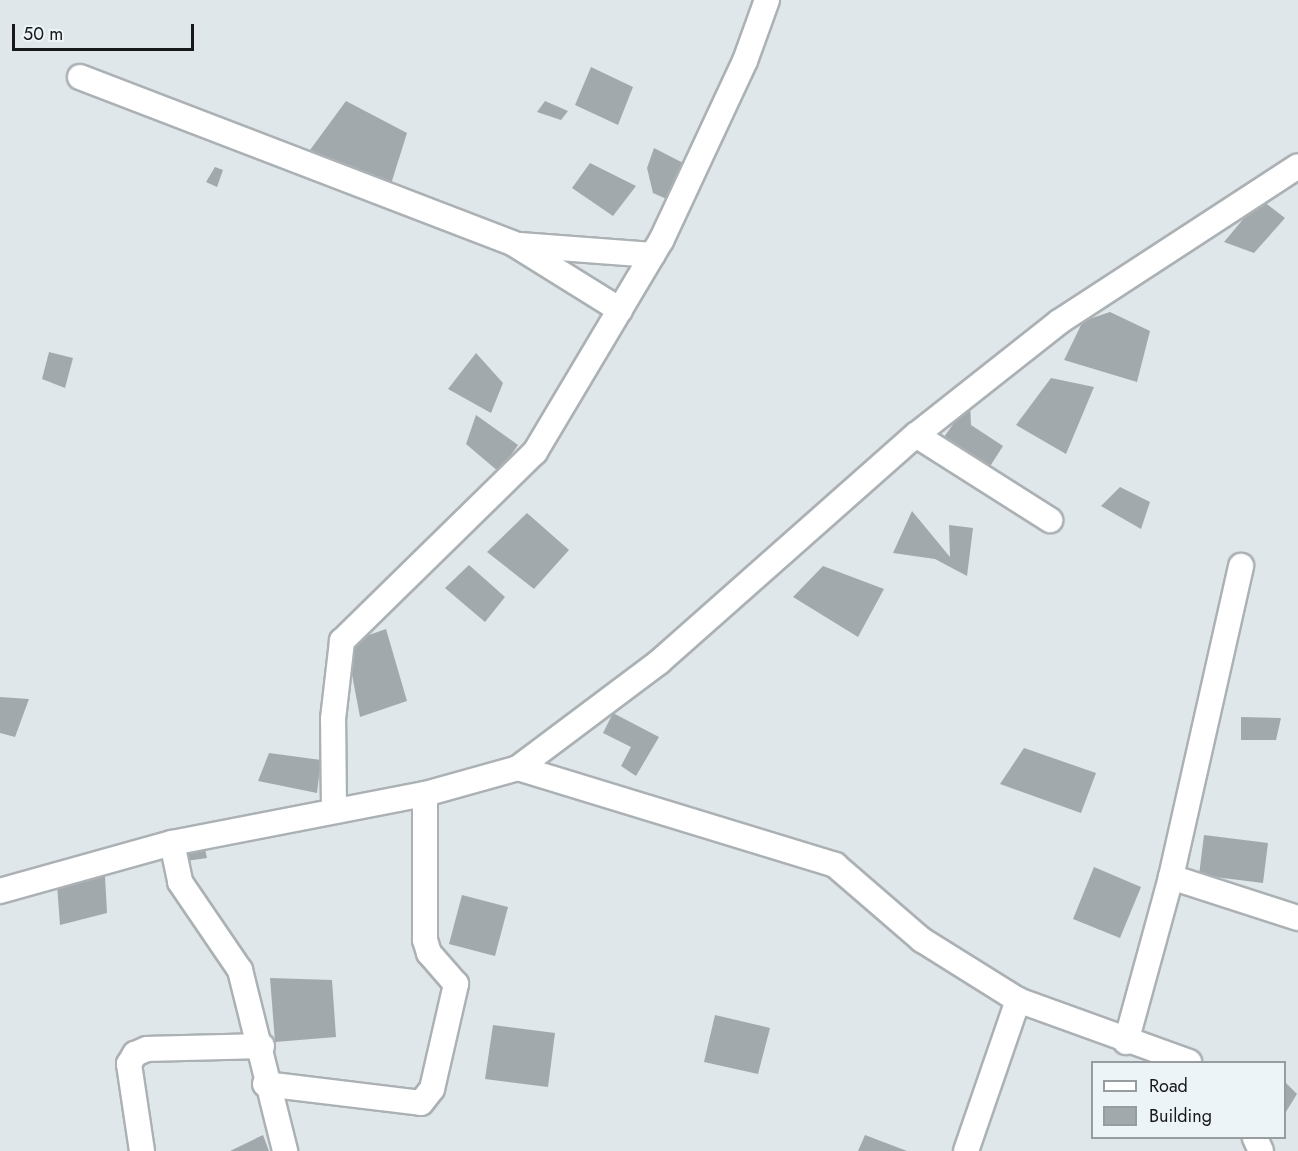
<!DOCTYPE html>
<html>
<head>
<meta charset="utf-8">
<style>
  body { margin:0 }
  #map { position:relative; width:1298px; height:1151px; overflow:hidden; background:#e0e7ea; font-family:Jost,sans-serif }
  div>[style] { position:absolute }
  .building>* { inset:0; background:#a2a9ac }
  .roads { filter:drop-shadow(2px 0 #abb1b4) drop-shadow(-2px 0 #abb1b4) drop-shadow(0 2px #abb1b4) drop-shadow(0 -2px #abb1b4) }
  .minor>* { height:24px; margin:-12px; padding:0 12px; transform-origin:12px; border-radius:12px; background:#fff }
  span { translate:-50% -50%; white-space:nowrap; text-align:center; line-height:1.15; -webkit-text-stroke:4.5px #edf4f7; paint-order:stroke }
  .legend { position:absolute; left:1091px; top:1061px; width:195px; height:78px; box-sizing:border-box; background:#edf4f7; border:2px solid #979c9e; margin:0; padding:8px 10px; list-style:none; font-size:18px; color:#161819 }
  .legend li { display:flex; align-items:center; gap:12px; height:30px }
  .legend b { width:30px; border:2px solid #979c9e }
  .scale { position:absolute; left:12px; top:24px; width:182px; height:27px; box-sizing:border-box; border:3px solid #161819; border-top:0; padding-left:8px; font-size:18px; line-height:21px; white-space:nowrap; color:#161819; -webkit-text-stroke:4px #edf4f7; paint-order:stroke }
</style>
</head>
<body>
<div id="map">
  <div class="building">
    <i style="clip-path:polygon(591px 67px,633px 87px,618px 125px,575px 105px)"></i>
    <i style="clip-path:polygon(346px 101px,407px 133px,391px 184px,310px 150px)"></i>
    <i style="clip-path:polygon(545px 101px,568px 111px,561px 120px,537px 112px)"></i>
    <i style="clip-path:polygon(654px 148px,687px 165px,669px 200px,653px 193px,647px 168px)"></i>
    <i style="clip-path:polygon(590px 163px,636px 186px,613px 216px,572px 188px)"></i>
    <i style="clip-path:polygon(215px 167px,223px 170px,217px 187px,206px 182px)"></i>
    <i style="clip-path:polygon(1260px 199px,1285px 218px,1254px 253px,1224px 242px)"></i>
    <i style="clip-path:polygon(1110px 312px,1150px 331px,1137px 382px,1064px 360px,1083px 321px)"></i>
    <i style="clip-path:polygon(49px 352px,73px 358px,65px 388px,42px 379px)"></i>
    <i style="clip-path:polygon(476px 353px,503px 383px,491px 413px,448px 389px)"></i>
    <i style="clip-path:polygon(1051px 378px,1094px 387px,1066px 454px,1016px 425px)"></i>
    <i style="clip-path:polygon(970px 401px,971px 425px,1003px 446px,989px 468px,941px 441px)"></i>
    <i style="clip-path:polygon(476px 415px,518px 445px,499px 472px,466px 444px)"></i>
    <i style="clip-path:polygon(1120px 487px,1150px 502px,1141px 529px,1101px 506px)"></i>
    <i style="clip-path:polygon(912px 511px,950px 557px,949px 525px,973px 528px,967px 576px,935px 559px,893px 553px)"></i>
    <i style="clip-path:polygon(527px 513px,569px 550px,534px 589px,487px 552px)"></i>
    <i style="clip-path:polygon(469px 565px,505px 597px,485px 622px,445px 588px)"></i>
    <i style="clip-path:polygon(823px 566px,884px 589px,858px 637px,793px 597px)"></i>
    <i style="clip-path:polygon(386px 629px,407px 701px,360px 717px,346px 643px)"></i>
    <i style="clip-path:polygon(0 697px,29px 699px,15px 737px,0 733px)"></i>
    <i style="clip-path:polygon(613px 713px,659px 737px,636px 776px,621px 766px,631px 747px,603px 733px)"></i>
    <i style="clip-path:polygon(1241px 717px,1281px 718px,1276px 740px,1241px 740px)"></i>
    <i style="clip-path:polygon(1024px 748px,1096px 773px,1081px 813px,1000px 784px)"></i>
    <i style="clip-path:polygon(269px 753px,321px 760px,317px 793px,258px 781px)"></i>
    <i style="clip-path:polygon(1204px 835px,1268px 843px,1263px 883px,1199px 875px)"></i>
    <i style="clip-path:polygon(204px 845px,207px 858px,186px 861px,183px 851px)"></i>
    <i style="clip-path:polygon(1094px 867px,1141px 887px,1120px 938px,1073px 919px)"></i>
    <i style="clip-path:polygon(105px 876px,107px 913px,60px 925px,57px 885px)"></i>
    <i style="clip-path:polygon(462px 895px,508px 907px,495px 956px,449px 944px)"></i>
    <i style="clip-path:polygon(270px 978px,332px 980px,336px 1037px,275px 1042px)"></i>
    <i style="clip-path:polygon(715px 1015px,770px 1028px,758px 1074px,704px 1062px)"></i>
    <i style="clip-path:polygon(493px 1025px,555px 1033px,548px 1087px,485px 1079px)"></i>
    <i style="clip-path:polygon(1284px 1081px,1297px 1094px,1284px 1115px)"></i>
    <i style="clip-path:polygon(263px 1135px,269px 1151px,230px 1151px)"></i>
    <i style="clip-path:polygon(865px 1135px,907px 1151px,858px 1151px)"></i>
  </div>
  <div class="roads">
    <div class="minor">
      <i style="left:80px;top:77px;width:465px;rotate:21deg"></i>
      <i style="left:514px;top:244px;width:125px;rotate:31.9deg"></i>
      <i style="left:520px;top:245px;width:133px;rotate:4.3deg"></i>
      <i style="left:916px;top:435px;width:159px;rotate:32.4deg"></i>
      <i style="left:518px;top:768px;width:332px;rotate:17deg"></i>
      <i style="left:835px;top:865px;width:115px;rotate:40.8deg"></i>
      <i style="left:922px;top:940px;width:113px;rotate:32deg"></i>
      <i style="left:1018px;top:1000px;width:182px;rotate:19.9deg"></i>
      <i style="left:334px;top:808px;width:89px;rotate:-90.6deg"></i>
      <i style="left:333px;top:719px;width:79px;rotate:-83.4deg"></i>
      <i style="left:342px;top:641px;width:270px;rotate:-44.4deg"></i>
      <i style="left:535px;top:452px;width:246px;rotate:-59.2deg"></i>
      <i style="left:661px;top:241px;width:199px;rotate:-65deg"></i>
      <i style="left:745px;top:61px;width:65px;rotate:-70.2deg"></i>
      <i style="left:172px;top:843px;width:40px;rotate:78deg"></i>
      <i style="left:180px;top:882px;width:107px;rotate:55.7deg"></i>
      <i style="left:240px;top:970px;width:187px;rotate:76deg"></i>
      <i style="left:1171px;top:877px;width:133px;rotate:17.9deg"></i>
      <i style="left:0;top:891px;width:179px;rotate:-15.6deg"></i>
      <i style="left:172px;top:843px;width:258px;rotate:-11deg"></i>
      <i style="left:425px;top:794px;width:97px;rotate:-15.6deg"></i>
      <i style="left:518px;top:768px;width:176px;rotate:-36.9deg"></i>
      <i style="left:659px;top:662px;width:343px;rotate:-41.5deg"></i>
      <i style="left:916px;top:435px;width:182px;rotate:-38.3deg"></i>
      <i style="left:1059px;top:322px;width:285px;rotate:-33.1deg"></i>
      <i style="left:1126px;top:1042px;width:171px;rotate:-74.7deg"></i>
      <i style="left:1171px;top:877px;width:319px;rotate:-77.3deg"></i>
      <i style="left:265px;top:1084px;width:157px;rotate:6.9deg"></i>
      <i style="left:421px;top:1103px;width:18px;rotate:-52deg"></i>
      <i style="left:432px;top:1089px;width:108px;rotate:-77.1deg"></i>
      <i style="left:456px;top:984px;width:41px;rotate:-131.1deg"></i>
      <i style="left:429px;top:953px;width:14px;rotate:-107deg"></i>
      <i style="left:425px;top:940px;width:146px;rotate:-90deg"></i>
      <i style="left:1255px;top:1138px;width:14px;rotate:65deg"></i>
      <i style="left:142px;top:1151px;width:88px;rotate:-98.5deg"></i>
      <i style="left:129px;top:1064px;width:12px;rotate:-59deg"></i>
      <i style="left:135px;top:1054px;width:13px;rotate:-23deg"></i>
      <i style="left:147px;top:1049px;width:115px;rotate:-1.5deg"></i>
      <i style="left:966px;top:1151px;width:160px;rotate:-71deg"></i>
    </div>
  </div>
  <ul class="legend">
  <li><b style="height:8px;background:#fff"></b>Road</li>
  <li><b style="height:16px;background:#a2a9ac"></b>Building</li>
  </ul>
  <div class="scale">50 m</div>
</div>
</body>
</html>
